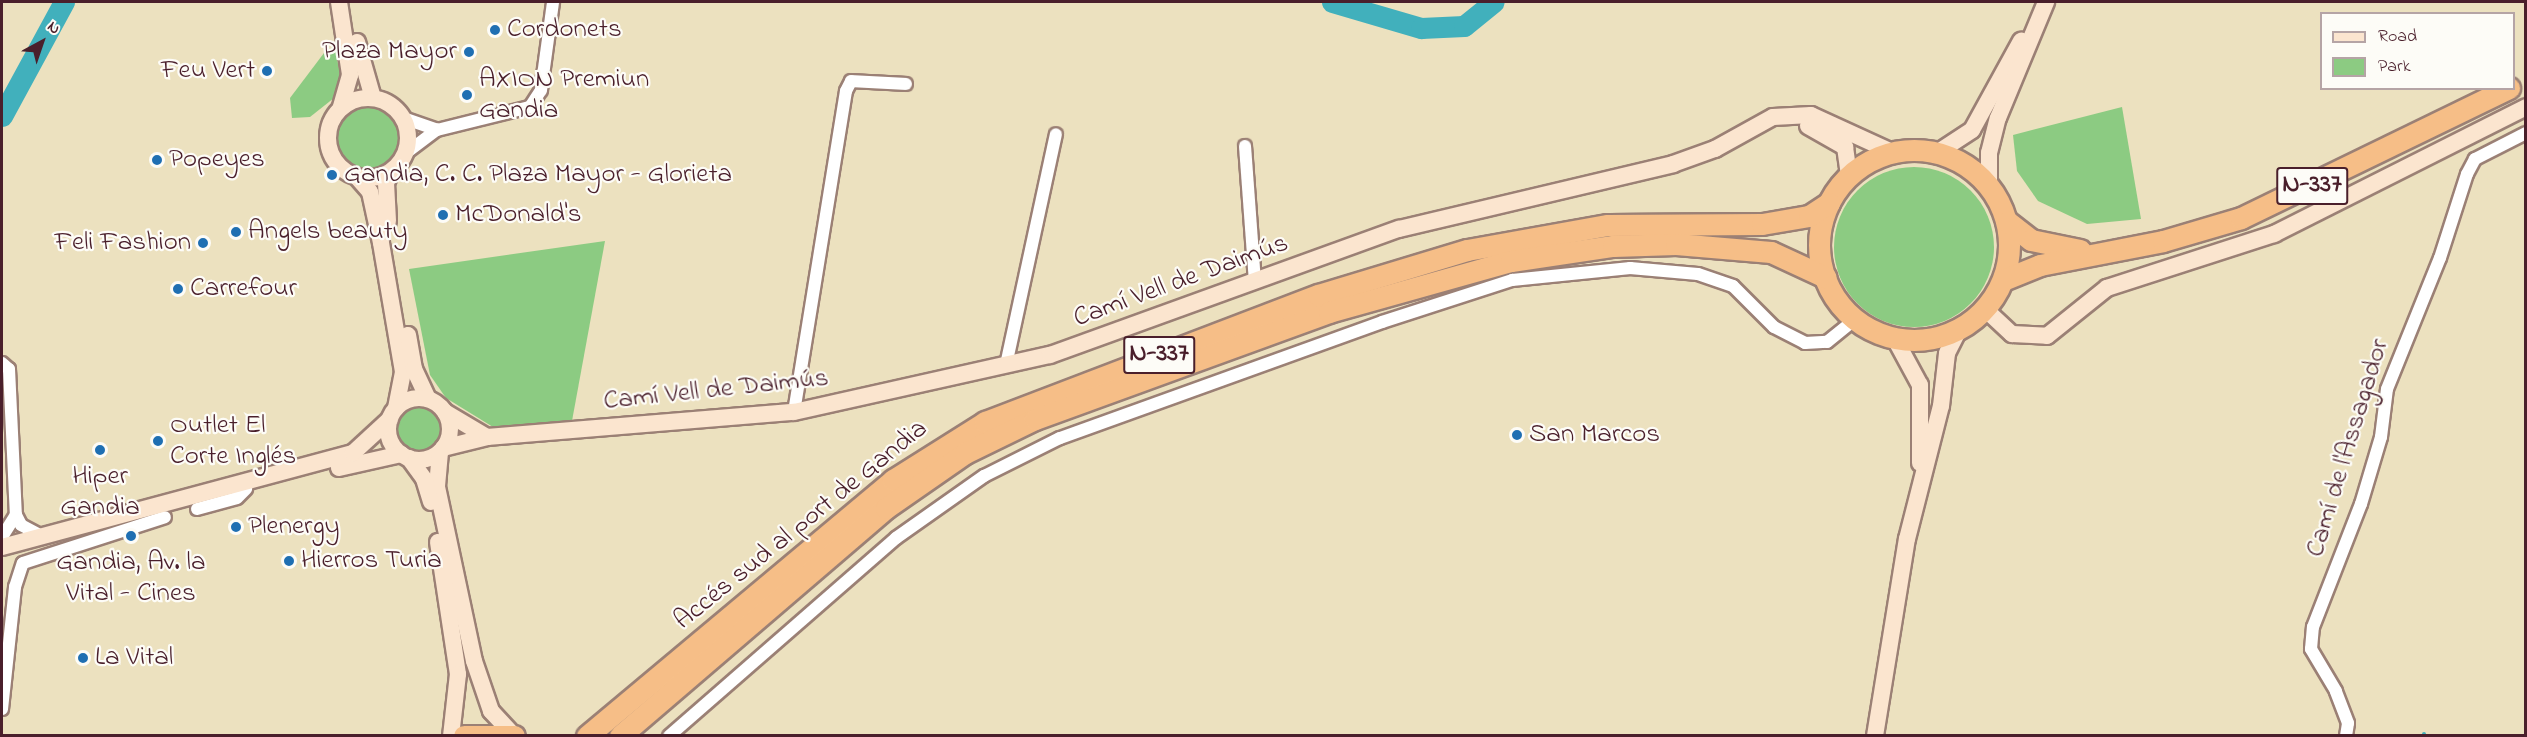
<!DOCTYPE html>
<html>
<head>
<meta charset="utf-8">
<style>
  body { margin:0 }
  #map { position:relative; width:2527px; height:737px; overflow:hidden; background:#ece1bf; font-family:"Indie Flower",sans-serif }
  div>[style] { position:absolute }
  .green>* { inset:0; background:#8ccb82 }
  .round { border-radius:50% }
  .stream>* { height:4px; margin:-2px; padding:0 2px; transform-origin:2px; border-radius:2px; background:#41b0bc }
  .river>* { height:21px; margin:-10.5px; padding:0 10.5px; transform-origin:10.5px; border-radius:10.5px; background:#41b0bc }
  .roads { filter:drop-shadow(2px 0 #9b8075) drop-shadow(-2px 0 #9b8075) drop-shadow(0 2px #9b8075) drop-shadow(0 -2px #9b8075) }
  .street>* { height:12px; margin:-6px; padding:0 6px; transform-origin:6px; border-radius:6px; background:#fff }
  .secondary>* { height:16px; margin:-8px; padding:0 8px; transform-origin:8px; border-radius:8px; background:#fbe5cf }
  .secondary>.ring { margin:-8px; padding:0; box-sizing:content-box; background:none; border:16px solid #fbe5cf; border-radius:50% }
  .highway>* { height:21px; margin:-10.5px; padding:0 10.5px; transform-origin:10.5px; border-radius:10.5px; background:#f6be87 }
  .highway>.ring { margin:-10.5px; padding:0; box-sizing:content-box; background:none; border:21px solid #f6be87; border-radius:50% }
  .dots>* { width:16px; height:16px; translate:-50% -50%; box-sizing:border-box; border:3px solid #fdfcf7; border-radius:50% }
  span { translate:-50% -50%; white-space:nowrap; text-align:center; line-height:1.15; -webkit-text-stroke:4.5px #fdfcf7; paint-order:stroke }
  .shield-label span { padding:2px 4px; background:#fdfcf7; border:2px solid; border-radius:4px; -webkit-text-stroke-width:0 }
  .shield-label { font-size:26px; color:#4a1f2b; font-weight:700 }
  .poi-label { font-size:27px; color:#4a1f2b }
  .left { translate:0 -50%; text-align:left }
  .right { translate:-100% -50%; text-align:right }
  .street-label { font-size:27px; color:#4a1f2b }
  .frame { position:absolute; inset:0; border:3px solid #4a1f2b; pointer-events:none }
  .legend { position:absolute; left:2320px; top:12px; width:195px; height:78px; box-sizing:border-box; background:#fdfcf7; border:2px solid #b5a4a5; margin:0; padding:8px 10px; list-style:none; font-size:18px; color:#4a1f2b }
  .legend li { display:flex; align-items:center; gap:12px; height:30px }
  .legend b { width:30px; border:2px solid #b5a4a5 }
  .north { position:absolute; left:12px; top:12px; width:60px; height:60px; -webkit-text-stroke:4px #fdfcf7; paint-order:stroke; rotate:40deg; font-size:16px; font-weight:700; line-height:24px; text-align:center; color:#4a1f2b }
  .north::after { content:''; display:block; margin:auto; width:21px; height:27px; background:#4a1f2b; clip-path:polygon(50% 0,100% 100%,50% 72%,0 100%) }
</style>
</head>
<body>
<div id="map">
  <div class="green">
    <i style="clip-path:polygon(335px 48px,340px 74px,334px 98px,310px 117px,292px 118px,290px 98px,327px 49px)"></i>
    <i class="round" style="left:336px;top:106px;width:64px;height:64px"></i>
    <i style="clip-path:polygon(2122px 107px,2141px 219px,2087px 224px,2038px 201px,2017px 171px,2013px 135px)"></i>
    <i class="round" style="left:1834px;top:167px;width:160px;height:160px"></i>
    <i style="clip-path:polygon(605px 241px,572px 421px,493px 427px,446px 398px,430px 375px,409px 269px)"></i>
    <i class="round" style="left:396px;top:406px;width:48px;height:48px"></i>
  </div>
  <div class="stream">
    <i style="left:2424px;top:736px;width:2px;rotate:-90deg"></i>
  </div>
  <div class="river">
    <i style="left:1332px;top:2px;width:93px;rotate:16.3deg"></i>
    <i style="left:1421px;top:28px;width:43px;rotate:-2.7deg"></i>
    <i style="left:1464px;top:26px;width:38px;rotate:-39deg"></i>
    <i style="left:2px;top:116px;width:130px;rotate:-61.5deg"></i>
  </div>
  <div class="roads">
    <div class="street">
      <i style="left:403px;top:118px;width:36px;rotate:19deg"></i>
      <i style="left:1245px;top:146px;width:136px;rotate:85.8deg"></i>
      <i style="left:406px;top:153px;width:39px;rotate:-37deg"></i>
      <i style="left:437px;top:130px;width:96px;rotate:-13.9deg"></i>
      <i style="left:530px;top:107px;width:20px;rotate:-57deg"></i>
      <i style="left:541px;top:90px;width:89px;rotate:-82.2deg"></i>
      <i style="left:2px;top:363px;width:9px;rotate:41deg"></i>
      <i style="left:9px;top:369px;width:146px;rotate:87.3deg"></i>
      <i style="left:16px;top:515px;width:11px;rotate:63deg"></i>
      <i style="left:21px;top:525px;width:24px;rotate:28deg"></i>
      <i style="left:1006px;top:365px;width:236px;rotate:-77.8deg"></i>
      <i style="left:794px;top:412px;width:325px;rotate:-80.8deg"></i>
      <i style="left:846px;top:91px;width:11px;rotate:-63deg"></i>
      <i style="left:851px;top:81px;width:55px;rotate:3.1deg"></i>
      <i style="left:197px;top:509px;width:41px;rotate:-15.4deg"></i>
      <i style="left:237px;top:498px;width:13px;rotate:-45deg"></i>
      <i style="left:2px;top:537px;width:26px;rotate:-58deg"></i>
      <i style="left:2px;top:709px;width:123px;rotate:-83.9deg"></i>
      <i style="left:15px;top:587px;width:25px;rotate:-72deg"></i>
      <i style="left:23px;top:563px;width:149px;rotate:-17.9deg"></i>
      <i style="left:669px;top:736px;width:301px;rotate:-41.1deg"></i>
      <i style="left:896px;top:538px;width:108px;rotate:-35.2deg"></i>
      <i style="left:984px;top:476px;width:85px;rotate:-26.6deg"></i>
      <i style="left:1060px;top:438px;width:342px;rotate:-19.8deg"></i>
      <i style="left:1382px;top:322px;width:137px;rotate:-17.9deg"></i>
      <i style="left:1512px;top:280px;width:119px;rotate:-5.8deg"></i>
      <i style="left:1630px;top:268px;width:68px;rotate:5deg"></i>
      <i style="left:1698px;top:274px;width:37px;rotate:19deg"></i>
      <i style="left:1733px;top:286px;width:58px;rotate:45deg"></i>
      <i style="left:1774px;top:327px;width:35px;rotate:27deg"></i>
      <i style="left:1805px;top:343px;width:22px;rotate:-3deg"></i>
      <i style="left:1827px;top:342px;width:36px;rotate:-39deg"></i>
      <i style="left:2346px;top:736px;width:13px;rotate:-81deg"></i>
      <i style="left:2348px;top:723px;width:34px;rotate:-111deg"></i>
      <i style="left:2336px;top:691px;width:49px;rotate:-120.8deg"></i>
      <i style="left:2311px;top:649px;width:22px;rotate:-85deg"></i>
      <i style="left:2313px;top:627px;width:132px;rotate:-68.7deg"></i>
      <i style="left:2361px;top:504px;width:70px;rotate:-73.4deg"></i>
      <i style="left:2381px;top:437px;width:48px;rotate:-82.9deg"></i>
      <i style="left:2387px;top:389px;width:141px;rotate:-68deg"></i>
      <i style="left:2440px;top:258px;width:88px;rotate:-72.2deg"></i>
      <i style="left:2467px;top:174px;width:17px;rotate:-62deg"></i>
      <i style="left:2475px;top:159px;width:57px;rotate:-27deg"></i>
    </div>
    <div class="secondary">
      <i style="left:339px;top:2px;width:74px;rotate:81.4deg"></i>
      <i style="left:350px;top:75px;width:35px;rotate:106deg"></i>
      <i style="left:357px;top:42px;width:58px;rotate:74.1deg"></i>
      <i class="ring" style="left:328px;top:98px;width:64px;height:64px"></i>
      <i style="left:1808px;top:126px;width:43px;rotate:29.6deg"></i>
      <i style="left:1845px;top:147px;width:28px;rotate:82deg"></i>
      <i style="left:1937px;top:153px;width:42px;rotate:-33.3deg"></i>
      <i style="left:1972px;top:130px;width:102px;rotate:-61.2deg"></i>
      <i style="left:357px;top:177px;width:20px;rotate:49deg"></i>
      <i style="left:370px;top:192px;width:52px;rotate:77.8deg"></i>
      <i style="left:381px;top:243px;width:131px;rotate:80.3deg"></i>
      <i style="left:403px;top:372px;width:37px;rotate:101deg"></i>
      <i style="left:1989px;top:188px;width:35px;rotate:-90deg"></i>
      <i style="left:1989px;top:153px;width:36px;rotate:-76deg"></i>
      <i style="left:1998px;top:118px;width:126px;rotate:-67.5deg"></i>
      <i style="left:388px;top:221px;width:38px;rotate:-93deg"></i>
      <i style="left:386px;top:183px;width:12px;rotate:-66deg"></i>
      <i style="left:1985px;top:309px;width:37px;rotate:43deg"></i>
      <i style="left:2012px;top:334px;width:35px;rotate:3deg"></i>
      <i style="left:2047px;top:336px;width:77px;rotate:-38.7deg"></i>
      <i style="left:2107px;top:288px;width:176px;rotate:-17.9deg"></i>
      <i style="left:2274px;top:234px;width:282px;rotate:-26.7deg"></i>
      <i style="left:408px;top:335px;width:35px;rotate:80deg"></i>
      <i style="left:414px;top:369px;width:33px;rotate:65deg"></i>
      <i style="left:1895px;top:339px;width:52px;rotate:61.5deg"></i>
      <i style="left:1920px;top:385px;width:78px;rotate:90deg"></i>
      <i class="ring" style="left:388px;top:398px;width:46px;height:46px"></i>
      <i style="left:445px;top:412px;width:49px;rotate:30.8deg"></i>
      <i style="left:443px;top:448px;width:45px;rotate:-14deg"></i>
      <i style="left:487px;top:437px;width:308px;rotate:-4.7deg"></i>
      <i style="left:794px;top:412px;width:262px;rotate:-12.6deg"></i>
      <i style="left:1050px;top:355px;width:371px;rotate:-19.9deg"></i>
      <i style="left:1399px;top:229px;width:282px;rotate:-13.3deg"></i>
      <i style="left:1673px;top:164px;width:45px;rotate:-19.7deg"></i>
      <i style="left:1715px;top:149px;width:66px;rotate:-28.9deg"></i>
      <i style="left:1773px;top:117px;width:38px;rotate:-3deg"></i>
      <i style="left:1811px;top:115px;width:89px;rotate:24.6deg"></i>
      <i style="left:440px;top:452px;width:35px;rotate:95deg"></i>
      <i style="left:437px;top:487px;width:178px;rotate:78deg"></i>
      <i style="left:474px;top:661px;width:53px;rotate:71.2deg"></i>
      <i style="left:491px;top:711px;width:33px;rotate:47deg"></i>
      <i style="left:409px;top:458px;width:26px;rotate:54deg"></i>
      <i style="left:424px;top:479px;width:24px;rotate:73deg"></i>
      <i style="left:339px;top:468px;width:64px;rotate:-12.7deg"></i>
      <i style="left:438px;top:542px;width:134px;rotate:81.4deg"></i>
      <i style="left:458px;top:674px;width:62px;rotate:96.4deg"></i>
      <i style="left:2px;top:547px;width:363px;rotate:-15deg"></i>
      <i style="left:353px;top:453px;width:50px;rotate:-42.6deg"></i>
      <i style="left:1875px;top:736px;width:200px;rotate:-80.8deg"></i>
      <i style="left:1907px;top:539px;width:137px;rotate:-75.7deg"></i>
      <i style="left:1941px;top:406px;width:53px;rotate:-83.5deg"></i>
      <i style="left:1947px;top:353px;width:29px;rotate:-63deg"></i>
    </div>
    <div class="highway">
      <i class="ring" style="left:1819px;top:150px;width:169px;height:169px"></i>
      <i style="left:2008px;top:222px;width:29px;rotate:38deg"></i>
      <i style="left:2031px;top:240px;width:50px;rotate:11.5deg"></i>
      <i style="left:2003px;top:280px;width:40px;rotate:-22deg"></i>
      <i style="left:2040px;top:265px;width:125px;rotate:-11deg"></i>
      <i style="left:2163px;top:241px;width:81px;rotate:-16.4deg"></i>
      <i style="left:2241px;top:218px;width:298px;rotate:-25.9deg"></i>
      <i style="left:464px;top:736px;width:50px"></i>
      <i style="left:587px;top:736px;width:399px;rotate:-39.9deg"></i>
      <i style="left:893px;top:480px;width:109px;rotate:-32.2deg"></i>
      <i style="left:985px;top:422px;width:356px;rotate:-20.9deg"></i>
      <i style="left:1318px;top:295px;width:156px;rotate:-16.8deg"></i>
      <i style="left:1467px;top:250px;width:143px;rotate:-10.1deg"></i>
      <i style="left:1608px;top:225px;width:154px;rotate:-0.4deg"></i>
      <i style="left:1762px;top:224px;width:48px;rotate:-9.7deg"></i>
      <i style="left:1809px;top:216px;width:24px;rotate:-33deg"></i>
      <i style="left:620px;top:736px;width:350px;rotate:-40.6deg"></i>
      <i style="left:886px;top:508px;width:96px;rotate:-34.8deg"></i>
      <i style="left:965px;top:453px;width:78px;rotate:-25.9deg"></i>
      <i style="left:1035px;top:419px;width:313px;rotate:-20deg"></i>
      <i style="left:1329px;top:312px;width:189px;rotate:-15.7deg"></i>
      <i style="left:1511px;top:261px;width:103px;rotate:-8.4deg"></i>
      <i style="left:1613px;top:246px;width:63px;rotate:-1.8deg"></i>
      <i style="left:1676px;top:244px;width:95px;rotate:4.8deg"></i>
      <i style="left:1771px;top:252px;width:60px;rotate:24.8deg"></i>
    </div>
  </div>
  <div class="dots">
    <i style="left:495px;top:30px;background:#1f6fb2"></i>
    <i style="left:469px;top:52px;background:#1f6fb2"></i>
    <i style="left:267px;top:71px;background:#1f6fb2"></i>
    <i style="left:467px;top:95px;background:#1f6fb2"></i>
    <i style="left:157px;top:160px;background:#1f6fb2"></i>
    <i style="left:332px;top:175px;background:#1f6fb2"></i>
    <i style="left:443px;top:215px;background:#1f6fb2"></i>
    <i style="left:236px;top:232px;background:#1f6fb2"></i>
    <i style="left:203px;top:243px;background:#1f6fb2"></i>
    <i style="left:178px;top:289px;background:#1f6fb2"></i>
    <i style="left:1517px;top:435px;background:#1f6fb2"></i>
    <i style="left:158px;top:441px;background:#1f6fb2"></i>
    <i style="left:100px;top:450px;background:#1f6fb2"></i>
    <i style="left:236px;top:527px;background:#1f6fb2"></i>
    <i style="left:131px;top:536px;background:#1f6fb2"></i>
    <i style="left:289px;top:561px;background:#1f6fb2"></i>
    <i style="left:83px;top:658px;background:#1f6fb2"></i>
  </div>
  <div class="shield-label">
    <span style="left:2312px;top:186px">N-337</span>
    <span style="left:1159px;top:355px">N-337</span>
  </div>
  <div class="poi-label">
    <span class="left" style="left:507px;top:30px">Cordonets</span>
    <span class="right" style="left:457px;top:52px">Plaza Mayor</span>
    <span class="right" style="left:255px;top:71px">Feu Vert</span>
    <span class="left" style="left:479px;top:95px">AXION Premiun<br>Gandia</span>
    <span class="left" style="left:169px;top:160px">Popeyes</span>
    <span class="left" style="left:344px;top:175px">Gandia, C. C. Plaza Mayor - Glorieta</span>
    <span class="left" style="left:455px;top:215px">McDonald's</span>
    <span class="left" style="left:248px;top:232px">Angels beauty</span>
    <span class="right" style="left:191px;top:243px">Feli Fashion</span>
    <span class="left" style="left:190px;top:289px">Carrefour</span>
    <span class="left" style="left:170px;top:441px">Outlet El<br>Corte Inglés</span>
    <span class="left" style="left:1529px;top:435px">San Marcos</span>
    <span style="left:100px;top:492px">Hiper<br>Gandia</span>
    <span class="left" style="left:248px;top:527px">Plenergy</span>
    <span class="left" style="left:301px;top:561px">Hierros Turia</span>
    <span style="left:131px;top:578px">Gandia, Av. la<br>Vital - Cines</span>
    <span class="left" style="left:95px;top:658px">La Vital</span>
  </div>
  <div class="street-label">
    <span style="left:1181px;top:281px;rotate:-20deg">Camí Vell de Daimús</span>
    <span style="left:716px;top:390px;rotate:-6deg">Camí Vell de Daimús</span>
    <span style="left:2348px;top:448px;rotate:-73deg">Camí de l'Assagador</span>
    <span style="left:801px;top:525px;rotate:-39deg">Accés sud al port de Gandia</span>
  </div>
  <div class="frame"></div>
  <ul class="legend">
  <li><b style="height:8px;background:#fbe5cf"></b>Road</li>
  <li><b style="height:16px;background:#8ccb82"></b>Park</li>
  </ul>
  <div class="north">N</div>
</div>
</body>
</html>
